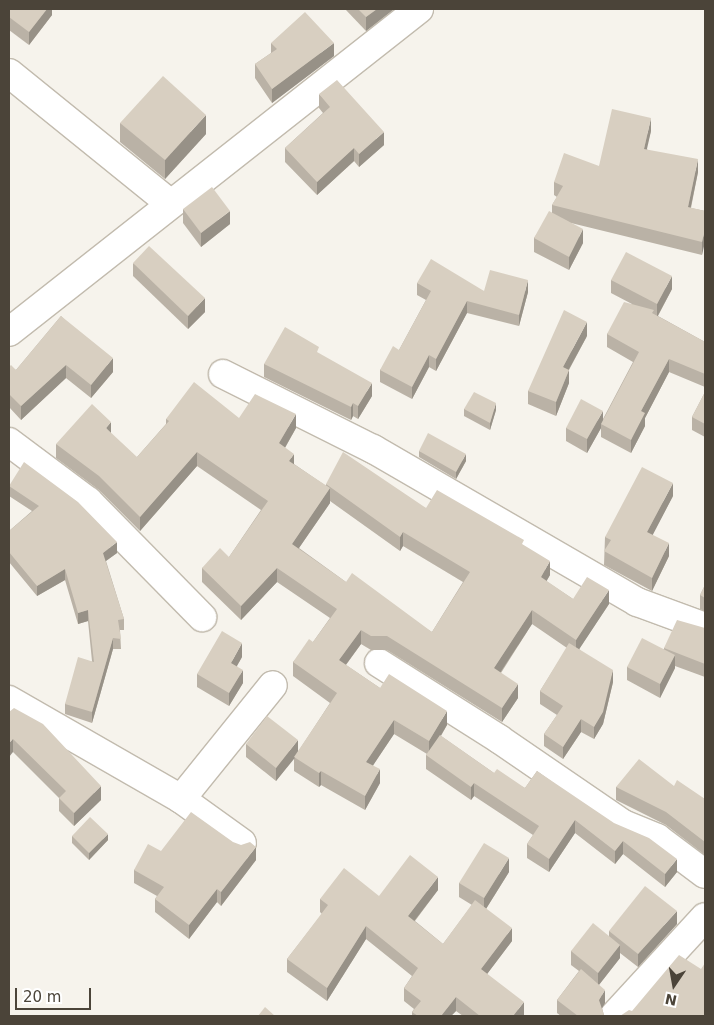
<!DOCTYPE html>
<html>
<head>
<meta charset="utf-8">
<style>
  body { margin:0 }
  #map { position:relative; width:714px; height:1025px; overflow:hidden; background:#f6f3ec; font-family:"DejaVu Sans",sans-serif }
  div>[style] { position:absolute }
  .roads { filter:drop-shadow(1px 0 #c2bbae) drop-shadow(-1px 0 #c2bbae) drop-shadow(0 1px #c2bbae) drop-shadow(0 -1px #c2bbae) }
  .minor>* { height:28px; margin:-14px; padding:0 14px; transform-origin:14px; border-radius:14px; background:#fff }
  .wall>* { inset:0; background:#bab2a6 }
  .shaded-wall>* { inset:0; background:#979187 }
  .building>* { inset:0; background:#d8cfc1 }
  span { translate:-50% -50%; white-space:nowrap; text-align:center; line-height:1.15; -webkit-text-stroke:4.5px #fff; paint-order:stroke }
  .frame { position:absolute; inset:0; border:10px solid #4b4439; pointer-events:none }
  .north { position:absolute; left:649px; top:960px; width:50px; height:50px; -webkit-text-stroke:4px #fff; paint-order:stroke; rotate:192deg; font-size:14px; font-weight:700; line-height:20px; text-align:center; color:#4b4439 }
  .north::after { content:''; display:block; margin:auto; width:18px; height:22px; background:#4b4439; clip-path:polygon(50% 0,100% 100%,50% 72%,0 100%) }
  .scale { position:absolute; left:15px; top:988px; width:76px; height:22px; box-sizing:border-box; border:2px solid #4b4439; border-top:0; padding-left:6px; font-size:15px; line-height:18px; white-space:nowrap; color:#4b4439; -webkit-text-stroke:4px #fff; paint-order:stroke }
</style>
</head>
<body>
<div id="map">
  <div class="roads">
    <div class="minor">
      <i style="left:9px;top:73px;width:208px;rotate:39deg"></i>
      <i style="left:9px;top:332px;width:522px;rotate:-38.23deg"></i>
      <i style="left:223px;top:374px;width:168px;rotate:26.6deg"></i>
      <i style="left:373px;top:449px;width:305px;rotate:30.1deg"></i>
      <i style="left:637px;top:602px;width:72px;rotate:20.2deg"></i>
      <i style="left:9px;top:442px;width:99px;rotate:36.8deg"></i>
      <i style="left:88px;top:501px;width:163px;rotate:45.5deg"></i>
      <i style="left:379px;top:663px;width:142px;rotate:32.3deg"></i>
      <i style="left:499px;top:739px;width:150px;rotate:34.4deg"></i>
      <i style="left:623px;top:824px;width:37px;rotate:22deg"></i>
      <i style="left:657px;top:838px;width:60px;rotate:36.9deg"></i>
      <i style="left:9px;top:700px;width:198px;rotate:29.9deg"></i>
      <i style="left:181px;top:799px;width:75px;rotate:35.8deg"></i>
      <i style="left:181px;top:799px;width:146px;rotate:-51.1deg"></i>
      <i style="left:614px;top:1016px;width:134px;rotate:-47.4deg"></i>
    </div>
  </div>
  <div class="wall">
    <i style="clip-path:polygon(9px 9px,52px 9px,52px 15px,29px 45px,9px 30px)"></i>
    <i style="clip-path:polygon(345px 9px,394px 9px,366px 31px)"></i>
    <i style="clip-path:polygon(271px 43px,334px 56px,272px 103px,255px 78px,255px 64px,271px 53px)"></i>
    <i style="clip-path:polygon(319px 94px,384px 145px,359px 167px,354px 161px,317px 195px,285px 162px,285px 148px,323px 113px,319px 108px)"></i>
    <i style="clip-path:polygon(120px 123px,206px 134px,165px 179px,120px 142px)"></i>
    <i style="clip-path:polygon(651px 131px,646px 149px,698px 172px,691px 208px,705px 211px,702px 255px,571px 223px,583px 243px,569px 270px,534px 252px,534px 238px,552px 213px,552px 205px,557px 197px,554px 195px,554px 182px,599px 166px)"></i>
    <i style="clip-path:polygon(183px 209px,230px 224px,201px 247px,183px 223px)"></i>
    <i style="clip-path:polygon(133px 263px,205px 312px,188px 329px,133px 276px)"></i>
    <i style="clip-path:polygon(611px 280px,672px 289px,658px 316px,705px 342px,705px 387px,669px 372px,645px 418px,645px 426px,631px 453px,601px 437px,601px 428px,587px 453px,566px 441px,566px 428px,603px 419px,633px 362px,607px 347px,607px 334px,632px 304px,611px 293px)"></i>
    <i style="clip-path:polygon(417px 283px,484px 291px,528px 292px,519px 326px,467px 313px,436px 371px,429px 367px,412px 399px,380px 382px,380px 370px,399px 350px,426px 300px,417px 295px)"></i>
    <i style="clip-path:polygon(61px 316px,113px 372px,91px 398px,66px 378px,21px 420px,9px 407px,9px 367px,16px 370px)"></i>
    <i style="clip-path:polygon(587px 336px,569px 370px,569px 383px,556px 416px,528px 404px,528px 391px)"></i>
    <i style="clip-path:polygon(319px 354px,372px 396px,358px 419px,353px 416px,351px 420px,264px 377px,264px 364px)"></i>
    <i style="clip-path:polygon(705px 392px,705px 437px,692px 430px,692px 417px)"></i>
    <i style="clip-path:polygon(464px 409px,496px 410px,490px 430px,464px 416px)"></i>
    <i style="clip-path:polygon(evenodd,239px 418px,296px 428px,285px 448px,294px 464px,326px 486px,326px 484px,426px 508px,524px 546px,550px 575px,546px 581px,573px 599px,609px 604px,579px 649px,613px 682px,603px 724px,594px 739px,581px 732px,563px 759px,544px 746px,544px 734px,557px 715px,540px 704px,540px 691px,567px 648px,532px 624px,501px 673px,518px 698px,502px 722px,387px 650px,371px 650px,361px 644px,346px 665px,380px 688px,447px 725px,441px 736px,494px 773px,525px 788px,537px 771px,677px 872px,665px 887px,623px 854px,615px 864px,575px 833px,549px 872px,527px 858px,527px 844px,533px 835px,474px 796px,471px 800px,426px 769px,426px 755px,427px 754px,394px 734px,373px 765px,380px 783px,365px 810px,321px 785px,319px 787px,294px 771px,294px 758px,276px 781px,246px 757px,246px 744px,298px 752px,330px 703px,293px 676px,293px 662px,313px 642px,330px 618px,277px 582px,241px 620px,202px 582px,202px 568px,229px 557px,261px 510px,197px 466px,140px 531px,99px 490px,56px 458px,56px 444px,137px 457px,166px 424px,166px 419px,239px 418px,330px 501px,400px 551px,403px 546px,463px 582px,432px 632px,346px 582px,299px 548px,330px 503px,330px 501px)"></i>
    <i style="clip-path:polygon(419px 451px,466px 461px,456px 479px,419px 457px)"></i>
    <i style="clip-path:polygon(9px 485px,117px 553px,106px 561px,124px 619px,124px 630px,120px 630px,121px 649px,113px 649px,92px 723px,65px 714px,65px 704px,92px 661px,88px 621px,78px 624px,65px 580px,37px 596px,9px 562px,9px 531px,32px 511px,9px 496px)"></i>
    <i style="clip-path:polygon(673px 496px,652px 535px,669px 556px,652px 591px,604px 565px,605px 537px)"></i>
    <i style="clip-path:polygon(705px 585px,705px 611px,700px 609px,700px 595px)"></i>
    <i style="clip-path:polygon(705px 628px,705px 677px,675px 666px,675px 668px,660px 698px,627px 680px,627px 667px,664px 649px,664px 648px)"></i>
    <i style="clip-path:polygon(242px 657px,237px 666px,243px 683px,229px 706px,197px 687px,197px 674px)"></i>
    <i style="clip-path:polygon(9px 712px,101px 800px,74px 826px,59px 811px,59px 798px,13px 752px)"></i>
    <i style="clip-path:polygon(674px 786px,705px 799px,705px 855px,666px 825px,616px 800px,616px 787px)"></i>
    <i style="clip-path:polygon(72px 836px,108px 840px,89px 860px,72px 843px)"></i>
    <i style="clip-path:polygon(161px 851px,256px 860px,221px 906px,217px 902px,189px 939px,155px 912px,155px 899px,157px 896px,134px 883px,134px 870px)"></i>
    <i style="clip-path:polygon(509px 872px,486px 909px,512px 941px,487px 974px,524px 1016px,463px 1016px,456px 1011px,451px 1016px,412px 1016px,412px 1012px,414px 1009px,404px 1001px,404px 988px,412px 976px,366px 939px,327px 1001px,287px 972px,287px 959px,322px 914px,320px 912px,320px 899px,379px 896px,438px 890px,415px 921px,443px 944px,472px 905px,459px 897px,459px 883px)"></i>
    <i style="clip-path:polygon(677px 924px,638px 967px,620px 953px,620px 958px,599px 985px,605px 1003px,602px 1008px,604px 1015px,610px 1016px,561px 1016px,557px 1013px,557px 1000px,579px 971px,571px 965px,571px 951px,609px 936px,609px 931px)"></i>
  </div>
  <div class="shaded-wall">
    <i style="clip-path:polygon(47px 9px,52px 9px,52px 15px,29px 45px,29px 32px)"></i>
    <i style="clip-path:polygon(377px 9px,394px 9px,366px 31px,366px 17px)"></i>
    <i style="clip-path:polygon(334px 43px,334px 56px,272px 103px,272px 89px)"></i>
    <i style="clip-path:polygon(206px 115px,206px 134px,165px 179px,165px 160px)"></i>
    <i style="clip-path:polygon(651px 118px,651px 131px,644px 162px,644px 149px)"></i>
    <i style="clip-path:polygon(384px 132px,384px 145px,359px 167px,359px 154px)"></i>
    <i style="clip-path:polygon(354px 148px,354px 161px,317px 195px,317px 182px)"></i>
    <i style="clip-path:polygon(698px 159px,698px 172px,688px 220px,688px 207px)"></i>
    <i style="clip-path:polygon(230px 211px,230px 224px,201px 247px,201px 233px)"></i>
    <i style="clip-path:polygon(583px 229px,583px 243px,569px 270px,569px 257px)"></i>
    <i style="clip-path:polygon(705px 229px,705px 242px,702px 255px,702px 242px)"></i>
    <i style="clip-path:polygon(672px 276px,672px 289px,657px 317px,657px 304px)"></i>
    <i style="clip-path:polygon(528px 280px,528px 292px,519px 326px,519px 315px)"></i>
    <i style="clip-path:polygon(205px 298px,205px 312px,188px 329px,188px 316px)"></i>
    <i style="clip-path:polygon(467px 301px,467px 313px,436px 371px,436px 359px)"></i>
    <i style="clip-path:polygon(587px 322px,587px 336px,563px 380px,563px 367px)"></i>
    <i style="clip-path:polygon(429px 355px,429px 367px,412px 399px,412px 387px)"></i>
    <i style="clip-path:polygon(113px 358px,113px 372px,91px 398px,91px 385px)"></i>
    <i style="clip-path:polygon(669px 359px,669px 372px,645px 418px,645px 426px,631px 453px,631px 440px,641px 411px)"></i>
    <i style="clip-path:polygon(66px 365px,66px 378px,21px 420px,21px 406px)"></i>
    <i style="clip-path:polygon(569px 370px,569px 383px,556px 416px,556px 402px)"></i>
    <i style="clip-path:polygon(372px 383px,372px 396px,358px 419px,358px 406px)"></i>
    <i style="clip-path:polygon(353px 403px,353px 416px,351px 420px,351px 407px)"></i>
    <i style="clip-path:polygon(496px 403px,496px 410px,490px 430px,490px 423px)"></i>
    <i style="clip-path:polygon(603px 411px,603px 424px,601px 424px,601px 428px,587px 453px,587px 439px)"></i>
    <i style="clip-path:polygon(296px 414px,296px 428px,279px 458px,279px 443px)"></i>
    <i style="clip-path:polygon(111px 422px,111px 436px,106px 428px)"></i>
    <i style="clip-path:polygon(197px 452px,197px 466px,140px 531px,140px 517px)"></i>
    <i style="clip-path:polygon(294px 454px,294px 468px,289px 461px)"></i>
    <i style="clip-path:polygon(466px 454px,466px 461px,456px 479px,456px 472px)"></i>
    <i style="clip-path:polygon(673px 483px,673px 496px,647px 546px,647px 532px)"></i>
    <i style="clip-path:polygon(330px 488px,330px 503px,292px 558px,292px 544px)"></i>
    <i style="clip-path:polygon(403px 532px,403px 546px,400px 551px,400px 537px)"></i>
    <i style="clip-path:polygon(117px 542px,117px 553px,103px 563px,103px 553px)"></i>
    <i style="clip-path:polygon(669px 543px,669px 556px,652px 591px,652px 578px)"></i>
    <i style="clip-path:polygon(550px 561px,550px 575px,541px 591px,541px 577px)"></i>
    <i style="clip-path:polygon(277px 568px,277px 582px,241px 620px,241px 606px)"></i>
    <i style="clip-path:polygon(65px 569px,65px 580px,37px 596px,37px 586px)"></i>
    <i style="clip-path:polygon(609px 590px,609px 604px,576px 654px,576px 640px)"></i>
    <i style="clip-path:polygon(88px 610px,88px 621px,78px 624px,78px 613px)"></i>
    <i style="clip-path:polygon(532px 610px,532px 624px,494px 682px,494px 668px)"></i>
    <i style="clip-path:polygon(361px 630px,361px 644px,339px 674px,339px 660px)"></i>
    <i style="clip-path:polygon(113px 638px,113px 649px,92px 723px,92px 712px)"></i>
    <i style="clip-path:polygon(242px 643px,242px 657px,231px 676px,231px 663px)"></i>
    <i style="clip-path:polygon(675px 655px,675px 668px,660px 698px,660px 684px)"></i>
    <i style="clip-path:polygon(243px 670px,243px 683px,229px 706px,229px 693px)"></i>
    <i style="clip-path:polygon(613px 670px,613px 682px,603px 724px,594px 739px,594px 727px)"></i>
    <i style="clip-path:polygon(518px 684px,518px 698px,502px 722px,502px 708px)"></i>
    <i style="clip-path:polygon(447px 711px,447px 725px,429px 755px,429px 741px)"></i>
    <i style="clip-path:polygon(581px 719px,581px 732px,563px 759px,563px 747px)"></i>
    <i style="clip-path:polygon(394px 720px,394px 734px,366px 776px,366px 762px)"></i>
    <i style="clip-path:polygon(13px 739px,13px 752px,9px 757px,9px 743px)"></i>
    <i style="clip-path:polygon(298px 740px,298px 754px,276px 781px,276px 768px)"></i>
    <i style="clip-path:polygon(380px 769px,380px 783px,365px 810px,365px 796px)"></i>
    <i style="clip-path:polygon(321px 771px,321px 785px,319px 787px,319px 773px)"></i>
    <i style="clip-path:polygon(474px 783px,474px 796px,471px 800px,471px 787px)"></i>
    <i style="clip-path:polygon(101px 786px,101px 800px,74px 826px,74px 813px)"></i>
    <i style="clip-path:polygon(575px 820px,575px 833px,549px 872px,549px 859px)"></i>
    <i style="clip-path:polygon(108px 834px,108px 840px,89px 860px,89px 853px)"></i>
    <i style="clip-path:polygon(623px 841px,623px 854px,615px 864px,615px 851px)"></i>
    <i style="clip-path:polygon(256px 847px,256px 860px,221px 906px,221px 892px)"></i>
    <i style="clip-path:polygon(509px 858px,509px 872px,484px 912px,484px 898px)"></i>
    <i style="clip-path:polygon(677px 859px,677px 872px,665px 887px,665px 874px)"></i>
    <i style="clip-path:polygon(438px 877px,438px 890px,408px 929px,408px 916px)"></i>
    <i style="clip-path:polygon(217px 889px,217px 902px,189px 939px,189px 925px)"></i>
    <i style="clip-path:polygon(677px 911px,677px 924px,638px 967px,638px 954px)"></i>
    <i style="clip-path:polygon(366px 926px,366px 939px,327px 1001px,327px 988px)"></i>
    <i style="clip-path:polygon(512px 928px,512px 941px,481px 982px,481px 969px)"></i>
    <i style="clip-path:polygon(620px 945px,620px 958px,598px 986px,598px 973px)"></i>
    <i style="clip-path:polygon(605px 990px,605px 1003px,599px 1013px,599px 1000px)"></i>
    <i style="clip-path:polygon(456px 997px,456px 1011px,451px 1016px,441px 1016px)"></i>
    <i style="clip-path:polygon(524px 1002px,524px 1016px,513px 1016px)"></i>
  </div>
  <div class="building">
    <i style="clip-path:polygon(9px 9px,47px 9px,29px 32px,9px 17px)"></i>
    <i style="clip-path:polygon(358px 9px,377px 9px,366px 17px)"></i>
    <i style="clip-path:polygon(305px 12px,334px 43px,272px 89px,255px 64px,277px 49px,271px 43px)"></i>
    <i style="clip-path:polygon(163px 76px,206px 115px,165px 160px,120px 123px)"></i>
    <i style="clip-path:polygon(337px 80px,384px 132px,359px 154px,354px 148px,317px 182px,285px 148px,330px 107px,319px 94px)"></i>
    <i style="clip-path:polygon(612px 109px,651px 118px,644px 149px,698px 159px,688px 207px,705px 211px,705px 229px,702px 242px,552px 205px,563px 186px,554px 182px,564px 153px,599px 166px)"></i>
    <i style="clip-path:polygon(212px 187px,230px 211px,201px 233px,183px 209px)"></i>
    <i style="clip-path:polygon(549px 211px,583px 229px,569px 257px,534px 238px)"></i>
    <i style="clip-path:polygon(149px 246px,205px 298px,188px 316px,133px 263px)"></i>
    <i style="clip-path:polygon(626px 252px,672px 276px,657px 304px,611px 280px)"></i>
    <i style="clip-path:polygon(431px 259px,484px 291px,490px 270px,528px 280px,519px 315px,467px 301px,436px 359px,429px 355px,412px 387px,380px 370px,393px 346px,399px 350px,431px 291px,417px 283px)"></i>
    <i style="clip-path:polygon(624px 302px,654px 310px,652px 313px,705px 342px,705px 374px,669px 359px,641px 411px,645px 413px,631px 440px,601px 424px,639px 352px,607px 334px)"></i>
    <i style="clip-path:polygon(564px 310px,587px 322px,563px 367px,569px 370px,556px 402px,528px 391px)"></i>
    <i style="clip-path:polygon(61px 316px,113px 358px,91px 385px,66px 365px,21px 406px,9px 394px,9px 367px,11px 365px,16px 370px)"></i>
    <i style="clip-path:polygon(285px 327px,319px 347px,317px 352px,372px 383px,358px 406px,353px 403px,351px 407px,264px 364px)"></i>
    <i style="clip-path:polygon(194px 382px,239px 418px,255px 394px,296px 414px,279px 443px,294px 454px,289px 461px,330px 488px,292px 544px,346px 582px,352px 573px,432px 632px,470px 572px,403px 532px,400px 537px,326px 484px,343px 452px,426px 508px,437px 490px,524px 540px,522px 544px,550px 561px,541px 577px,573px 599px,587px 577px,609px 590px,576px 640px,532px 610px,494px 668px,518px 684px,502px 708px,387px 636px,371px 636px,361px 630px,339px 660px,380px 688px,389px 674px,447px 711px,429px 741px,394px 720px,366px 762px,380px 769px,365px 796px,321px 771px,319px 773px,294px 757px,337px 693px,293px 662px,309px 639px,313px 642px,337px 609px,277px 568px,241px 606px,202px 568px,220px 548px,229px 557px,268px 501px,197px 452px,140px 517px,99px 476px,56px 444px,92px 404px,111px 422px,106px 428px,137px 457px,169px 421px,166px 419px)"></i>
    <i style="clip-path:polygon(474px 392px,496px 403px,490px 423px,464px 409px)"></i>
    <i style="clip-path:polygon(705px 392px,705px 424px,692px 417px)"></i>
    <i style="clip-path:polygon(581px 399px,603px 411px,587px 439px,566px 428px)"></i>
    <i style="clip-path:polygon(428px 433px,466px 454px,456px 472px,419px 451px)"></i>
    <i style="clip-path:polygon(24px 462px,78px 502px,117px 542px,103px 553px,124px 619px,118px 620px,121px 639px,113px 638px,92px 712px,65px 704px,78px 657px,94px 662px,88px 610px,78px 613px,65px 569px,37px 586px,9px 552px,9px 531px,39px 506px,9px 486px)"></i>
    <i style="clip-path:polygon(642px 467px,673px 483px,647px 532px,669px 543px,652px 578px,604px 551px,611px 540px,605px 537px)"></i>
    <i style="clip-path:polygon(705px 585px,705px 598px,700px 595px)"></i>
    <i style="clip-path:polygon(677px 620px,705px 628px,705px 664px,664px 648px)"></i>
    <i style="clip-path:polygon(222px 631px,242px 643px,231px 663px,243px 670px,229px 693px,197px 674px)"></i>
    <i style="clip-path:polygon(642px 638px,675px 655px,660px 684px,627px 667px)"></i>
    <i style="clip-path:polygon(569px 643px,613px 670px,603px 712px,594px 727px,581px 719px,563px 747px,544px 734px,563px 706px,540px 691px)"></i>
    <i style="clip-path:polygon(14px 708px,43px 724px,101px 786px,74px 813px,59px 798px,66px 791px,13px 739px,9px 743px,9px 712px)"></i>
    <i style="clip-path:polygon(267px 716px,298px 740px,276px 768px,246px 744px)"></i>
    <i style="clip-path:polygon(440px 735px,494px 773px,497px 769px,525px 788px,537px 771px,614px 823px,649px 838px,677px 859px,665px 874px,623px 841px,615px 851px,575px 820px,549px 859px,527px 844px,539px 826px,474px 783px,471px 787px,426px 755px)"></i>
    <i style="clip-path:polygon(639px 759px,674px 786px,677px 780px,705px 799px,705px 842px,666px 812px,616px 787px)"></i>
    <i style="clip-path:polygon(191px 812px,233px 842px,241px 845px,250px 842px,256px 847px,221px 892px,217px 889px,189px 925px,155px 899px,164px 887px,134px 870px,148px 844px,161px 851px)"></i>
    <i style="clip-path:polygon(90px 817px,108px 834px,89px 853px,72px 836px)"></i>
    <i style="clip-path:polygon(484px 843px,509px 858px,484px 898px,459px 883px)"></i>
    <i style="clip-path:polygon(410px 855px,438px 877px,408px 916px,443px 944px,475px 900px,512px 928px,481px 969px,524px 1002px,513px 1016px,480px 1016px,456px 997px,441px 1016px,418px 1016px,412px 1012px,421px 1001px,404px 988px,418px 968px,366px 926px,327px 988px,287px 959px,328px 905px,320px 899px,344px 868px,379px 896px)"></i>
    <i style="clip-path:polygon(645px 886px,677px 911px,638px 954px,609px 931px)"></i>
    <i style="clip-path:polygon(593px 923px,620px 945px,598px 973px,571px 951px)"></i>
    <i style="clip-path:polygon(679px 955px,701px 969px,705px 963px,705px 1016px,620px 1016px,629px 1010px,632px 1011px)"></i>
    <i style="clip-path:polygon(581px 969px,605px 990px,599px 1000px,604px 1015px,610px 1016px,578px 1016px,557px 1000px)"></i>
    <i style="clip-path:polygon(265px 1007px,275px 1016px,258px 1016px)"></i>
  </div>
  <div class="frame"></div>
  <div class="north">N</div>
  <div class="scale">20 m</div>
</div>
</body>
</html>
